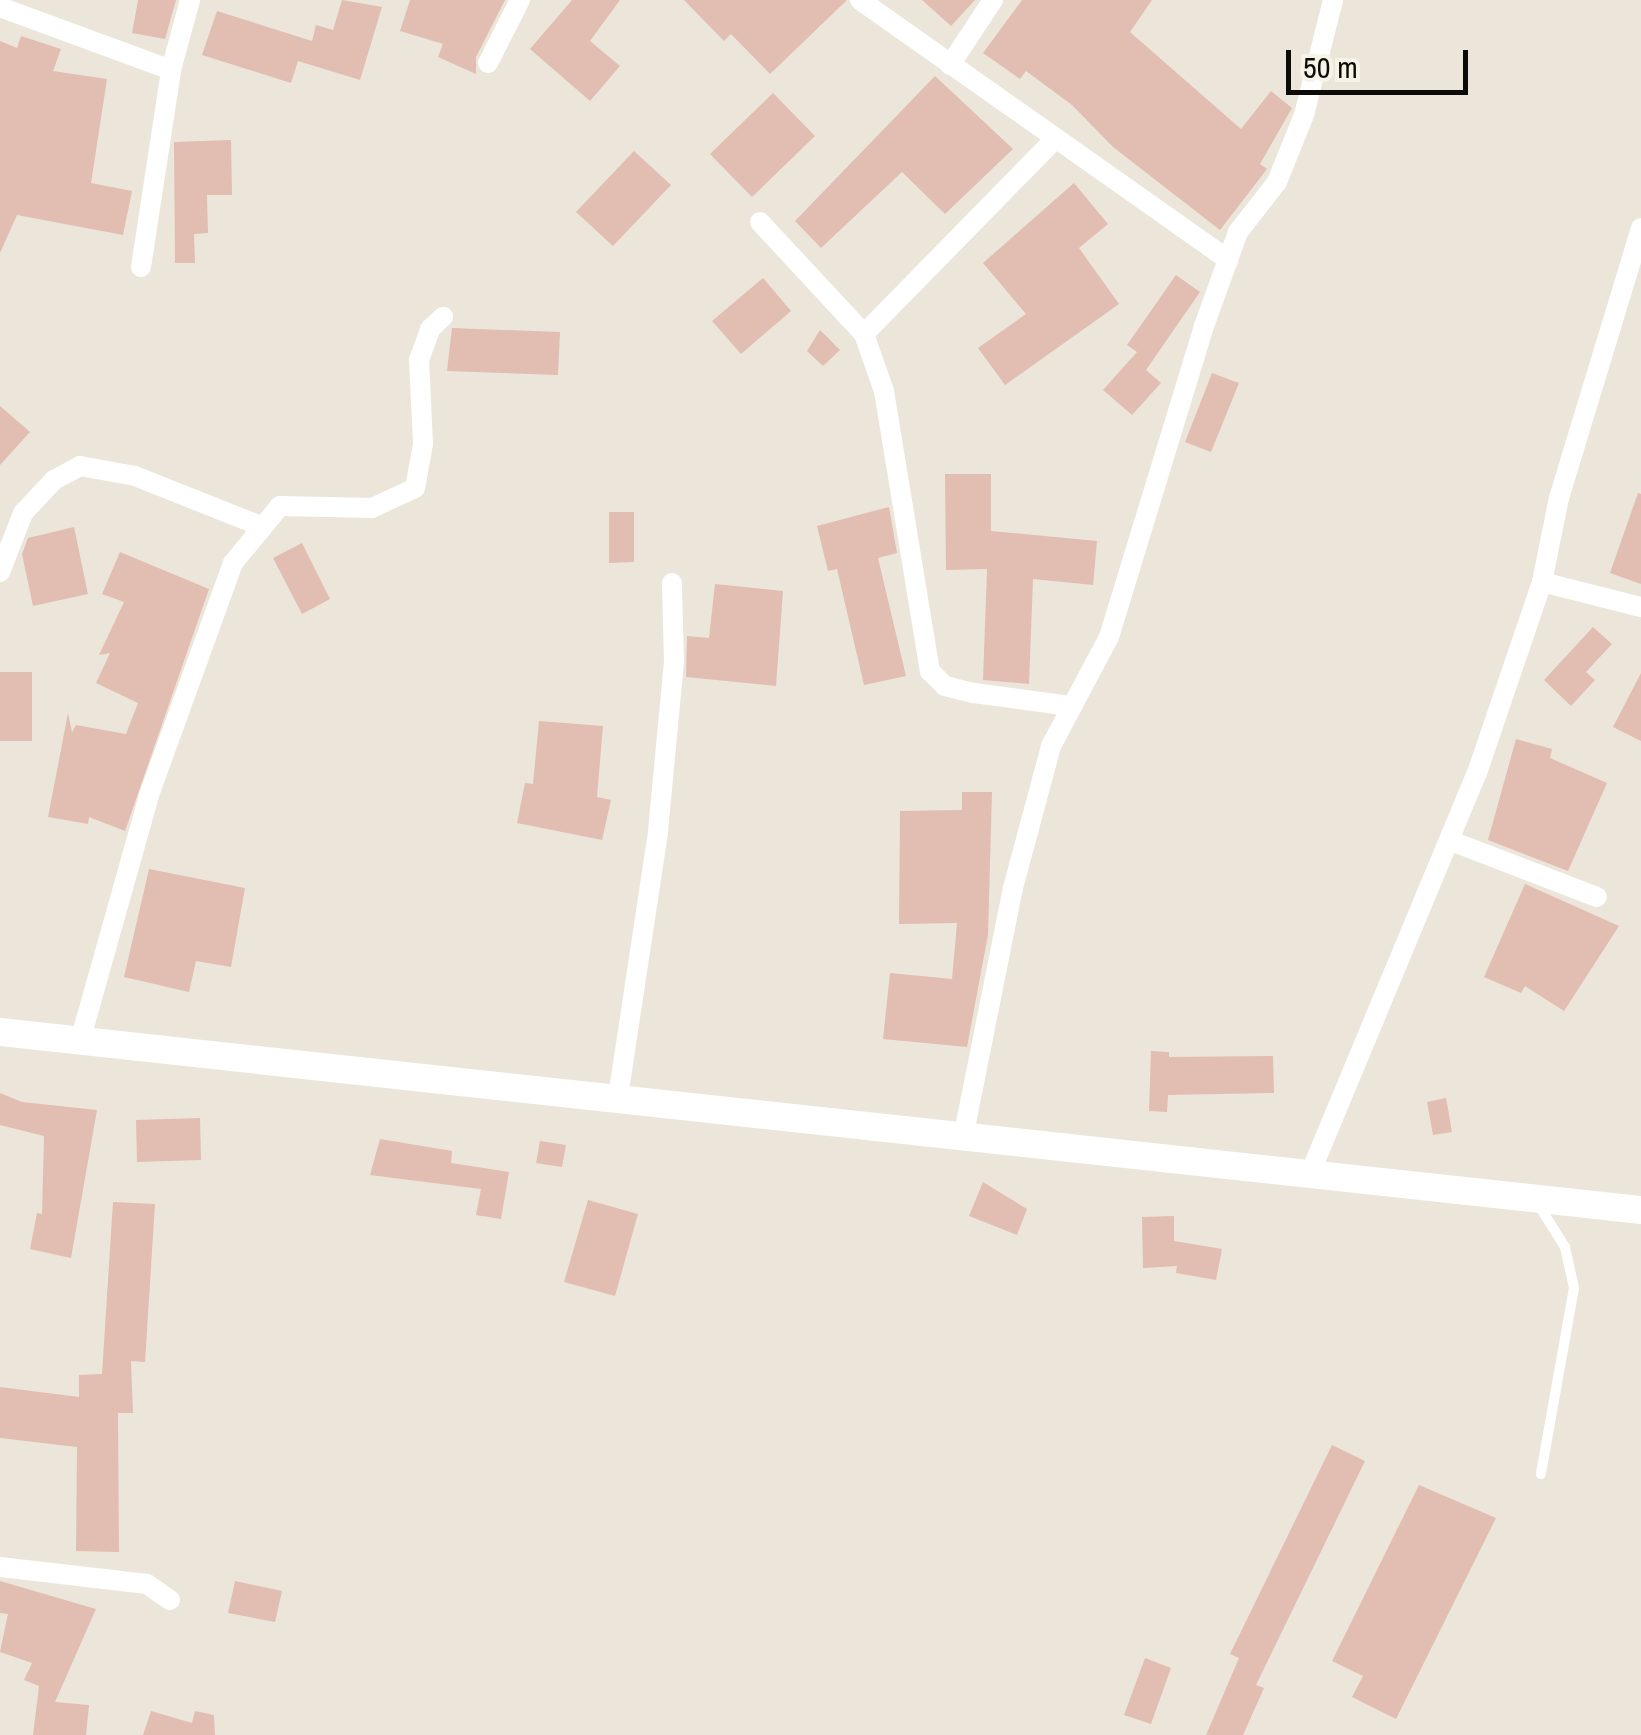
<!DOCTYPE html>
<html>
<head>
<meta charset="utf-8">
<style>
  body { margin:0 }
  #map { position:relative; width:1641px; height:1735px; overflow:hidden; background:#ebe6d9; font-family:"Archivo Narrow",sans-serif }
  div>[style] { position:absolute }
  .building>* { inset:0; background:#e2bdb1 }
  .lane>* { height:10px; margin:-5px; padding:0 5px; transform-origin:5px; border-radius:5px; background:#fff }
  .street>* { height:20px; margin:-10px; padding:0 10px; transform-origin:10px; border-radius:10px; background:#fff }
  .secondary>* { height:28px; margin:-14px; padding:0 14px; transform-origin:14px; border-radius:14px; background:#fff }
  span { translate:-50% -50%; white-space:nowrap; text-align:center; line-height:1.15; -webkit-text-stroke:8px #f8f3e7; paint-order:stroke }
  .scale { position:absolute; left:1286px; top:50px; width:182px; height:45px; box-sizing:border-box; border:5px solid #0d0b07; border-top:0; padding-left:12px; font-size:30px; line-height:35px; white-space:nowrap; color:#0d0b07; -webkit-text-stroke:8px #f8f3e7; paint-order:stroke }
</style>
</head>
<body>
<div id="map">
  <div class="building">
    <i style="clip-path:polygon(138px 0,176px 0,165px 39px,132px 33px)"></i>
    <i style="clip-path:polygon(342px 0,382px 7px,360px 80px,298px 61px,291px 83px,202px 55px,217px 11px,312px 41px,316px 25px,333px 30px)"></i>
    <i style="clip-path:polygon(410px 0,505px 0,476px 57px,476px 74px,438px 57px,443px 44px,400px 31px)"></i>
    <i style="clip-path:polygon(572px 0,620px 0,590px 41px,620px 66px,590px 101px,530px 49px)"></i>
    <i style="clip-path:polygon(684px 0,846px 0,846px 1px,770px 74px,731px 34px,724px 41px)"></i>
    <i style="clip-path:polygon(922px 0,975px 0,951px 26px)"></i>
    <i style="clip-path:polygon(1022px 0,1152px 0,1130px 32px,1241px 129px,1271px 91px,1292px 108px,1260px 164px,1267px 169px,1220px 230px,1113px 147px,1072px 105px,1026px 71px,1020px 79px,983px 53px)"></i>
    <i style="clip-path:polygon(21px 36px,61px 49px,53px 71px,107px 79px,91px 183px,132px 191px,123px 235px,17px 215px,0 253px,0 41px,17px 48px)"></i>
    <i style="clip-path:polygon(935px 76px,1013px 149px,945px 214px,902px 172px,821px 248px,795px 221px)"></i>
    <i style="clip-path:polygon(773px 93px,815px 136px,752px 197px,710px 154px)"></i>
    <i style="clip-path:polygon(231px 140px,232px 195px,207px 195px,208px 233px,194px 234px,195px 263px,175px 263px,174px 142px)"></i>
    <i style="clip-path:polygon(634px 151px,671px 185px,613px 246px,576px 212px)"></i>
    <i style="clip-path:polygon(1074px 183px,1108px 224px,1079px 248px,1119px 304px,1005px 385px,978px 348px,1026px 314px,983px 263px)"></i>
    <i style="clip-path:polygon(1176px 275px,1200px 292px,1146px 370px,1161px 383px,1132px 415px,1103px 390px,1137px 352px,1127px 345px)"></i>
    <i style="clip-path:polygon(763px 278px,791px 311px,741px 354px,712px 321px)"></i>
    <i style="clip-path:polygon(452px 328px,560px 332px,558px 375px,447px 371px)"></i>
    <i style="clip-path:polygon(820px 330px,840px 350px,823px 366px,807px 351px)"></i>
    <i style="clip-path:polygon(1212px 373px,1239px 383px,1211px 452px,1185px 442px)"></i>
    <i style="clip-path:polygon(0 406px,30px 432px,0 465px)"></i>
    <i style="clip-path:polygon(945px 474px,991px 474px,991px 531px,1097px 541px,1093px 585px,1033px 579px,1029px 684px,983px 680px,987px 569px,946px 570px)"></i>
    <i style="clip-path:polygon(1638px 493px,1641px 494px,1641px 584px,1610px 573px)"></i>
    <i style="clip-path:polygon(889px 507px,897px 553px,878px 558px,906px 676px,864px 685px,837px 569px,828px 571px,817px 526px)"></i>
    <i style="clip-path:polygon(609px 512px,634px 512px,634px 562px,609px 563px)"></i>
    <i style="clip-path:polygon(74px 527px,88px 594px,33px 606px,22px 554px,28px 538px)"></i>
    <i style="clip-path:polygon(302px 543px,330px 599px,302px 614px,273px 558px)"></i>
    <i style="clip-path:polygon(120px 552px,209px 589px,125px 831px,89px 817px,88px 824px,48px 817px,68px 713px,72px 732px,76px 725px,126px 734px,138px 703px,96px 683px,110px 653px,99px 655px,124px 602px,102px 594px)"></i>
    <i style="clip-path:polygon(715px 584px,783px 591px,776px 686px,686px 677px,687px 636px,709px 638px)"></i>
    <i style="clip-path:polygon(1593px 627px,1612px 644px,1586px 672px,1595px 680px,1571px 706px,1544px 680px)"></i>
    <i style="clip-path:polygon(0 672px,32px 672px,32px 741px,0 741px)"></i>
    <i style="clip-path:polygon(1641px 673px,1641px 741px,1613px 727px)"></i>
    <i style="clip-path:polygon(539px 721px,603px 726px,597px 797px,611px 800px,602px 840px,517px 823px,525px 783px,533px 784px)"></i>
    <i style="clip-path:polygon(1516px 739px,1552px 749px,1550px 758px,1607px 783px,1568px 871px,1488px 840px)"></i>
    <i style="clip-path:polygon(962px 792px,992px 792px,988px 935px,967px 1047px,883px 1039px,890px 973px,952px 979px,957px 923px,899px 924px,900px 811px,962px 810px)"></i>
    <i style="clip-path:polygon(149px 869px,245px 888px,231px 967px,196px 961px,189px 992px,124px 977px)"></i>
    <i style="clip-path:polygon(1525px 884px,1619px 926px,1564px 1011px,1525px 986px,1521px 993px,1484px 977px)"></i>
    <i style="clip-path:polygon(1151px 1051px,1169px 1052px,1169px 1057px,1273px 1056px,1274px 1093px,1168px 1095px,1167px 1112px,1149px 1111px)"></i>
    <i style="clip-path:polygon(0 1093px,22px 1102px,97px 1110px,71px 1258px,30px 1249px,37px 1213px,42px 1214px,44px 1136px,0 1125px)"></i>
    <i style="clip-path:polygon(1446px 1098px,1452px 1132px,1433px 1135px,1427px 1102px)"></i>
    <i style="clip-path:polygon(200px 1118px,201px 1160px,137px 1162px,136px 1120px)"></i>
    <i style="clip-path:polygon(380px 1139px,452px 1151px,451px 1163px,509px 1172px,501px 1219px,476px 1215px,481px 1189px,370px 1175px)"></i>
    <i style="clip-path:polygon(540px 1141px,566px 1145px,562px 1167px,536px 1163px)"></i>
    <i style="clip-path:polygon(983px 1182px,1027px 1209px,1017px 1235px,969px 1216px)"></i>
    <i style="clip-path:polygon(588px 1200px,638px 1214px,615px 1296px,564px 1282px)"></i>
    <i style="clip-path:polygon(113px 1202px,155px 1204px,145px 1362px,131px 1361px,133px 1413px,118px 1413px,119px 1552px,76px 1551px,77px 1447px,0 1438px,0 1387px,79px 1397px,79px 1375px,102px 1374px)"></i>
    <i style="clip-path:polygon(1174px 1216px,1174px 1241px,1222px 1249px,1216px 1280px,1176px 1273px,1177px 1266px,1143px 1268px,1142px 1217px)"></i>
    <i style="clip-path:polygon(1332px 1445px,1365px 1461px,1256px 1685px,1264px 1688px,1243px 1735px,1206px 1735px,1239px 1658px,1230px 1654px)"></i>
    <i style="clip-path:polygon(1419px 1485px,1496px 1518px,1396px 1719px,1352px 1697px,1363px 1676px,1332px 1661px)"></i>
    <i style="clip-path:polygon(0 1581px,96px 1609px,55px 1702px,89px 1705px,86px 1735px,33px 1735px,39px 1686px,24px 1680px,32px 1663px,0 1652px,8px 1614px,0 1613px)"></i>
    <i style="clip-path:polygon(235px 1581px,282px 1591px,275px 1622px,228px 1613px)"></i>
    <i style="clip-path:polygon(1145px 1658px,1171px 1668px,1151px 1724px,1124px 1715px)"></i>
    <i style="clip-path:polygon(151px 1711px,192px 1723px,195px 1711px,214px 1715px,215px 1735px,143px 1735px)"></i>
  </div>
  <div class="lane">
    <i style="left:1538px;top:1204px;width:51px;rotate:57.9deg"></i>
    <i style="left:1565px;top:1247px;width:42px;rotate:77.6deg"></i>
    <i style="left:1574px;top:1288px;width:189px;rotate:100.1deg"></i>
  </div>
  <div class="street">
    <i style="left:860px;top:0;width:451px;rotate:35.2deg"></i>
    <i style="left:0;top:7px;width:182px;rotate:20.2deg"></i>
    <i style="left:488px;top:63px;width:71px;rotate:-63.1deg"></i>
    <i style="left:950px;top:65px;width:78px;rotate:-56.5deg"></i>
    <i style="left:760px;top:222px;width:153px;rotate:47.1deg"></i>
    <i style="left:864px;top:334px;width:60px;rotate:70.7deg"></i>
    <i style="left:884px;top:391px;width:284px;rotate:80.7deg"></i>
    <i style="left:930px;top:671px;width:21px;rotate:45deg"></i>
    <i style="left:945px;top:686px;width:30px;rotate:14deg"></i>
    <i style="left:974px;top:693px;width:97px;rotate:7.7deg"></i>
    <i style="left:141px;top:267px;width:199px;rotate:-81.3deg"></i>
    <i style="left:171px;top:70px;width:73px;rotate:-74.8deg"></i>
    <i style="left:864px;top:334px;width:272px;rotate:-45.6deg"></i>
    <i style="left:0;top:572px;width:63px;rotate:-68.7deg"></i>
    <i style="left:23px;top:513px;width:45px;rotate:-46.8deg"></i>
    <i style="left:54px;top:480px;width:30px;rotate:-28deg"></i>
    <i style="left:80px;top:466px;width:56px;rotate:10.3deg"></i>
    <i style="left:135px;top:476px;width:132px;rotate:21.7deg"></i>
    <i style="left:1542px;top:582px;width:102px;rotate:14.2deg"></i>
    <i style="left:1451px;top:841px;width:156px;rotate:21deg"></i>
    <i style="left:80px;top:1041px;width:255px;rotate:-74.3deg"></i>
    <i style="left:149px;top:795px;width:247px;rotate:-70.1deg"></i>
    <i style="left:233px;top:563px;width:74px;rotate:-50.5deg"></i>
    <i style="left:280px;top:506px;width:92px;rotate:1.2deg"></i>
    <i style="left:372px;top:508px;width:47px;rotate:-24.9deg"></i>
    <i style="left:415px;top:488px;width:45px;rotate:-79.7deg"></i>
    <i style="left:423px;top:444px;width:84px;rotate:-92.7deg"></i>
    <i style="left:419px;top:360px;width:33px;rotate:-70deg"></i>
    <i style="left:430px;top:329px;width:18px;rotate:-43deg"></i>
    <i style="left:618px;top:1097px;width:269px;rotate:-81.4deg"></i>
    <i style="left:658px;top:831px;width:170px;rotate:-84.6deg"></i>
    <i style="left:674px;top:662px;width:79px;rotate:-91.5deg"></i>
    <i style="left:963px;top:1138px;width:255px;rotate:-78.7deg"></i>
    <i style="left:1013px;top:888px;width:147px;rotate:-75deg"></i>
    <i style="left:1051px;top:746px;width:123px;rotate:-62deg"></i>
    <i style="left:1109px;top:637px;width:325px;rotate:-73deg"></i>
    <i style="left:1204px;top:326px;width:100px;rotate:-70.1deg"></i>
    <i style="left:1238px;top:232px;width:63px;rotate:-52deg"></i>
    <i style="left:1277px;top:182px;width:72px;rotate:-68.1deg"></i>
    <i style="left:1304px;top:115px;width:119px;rotate:-75.8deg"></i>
    <i style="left:1309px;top:1176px;width:437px;rotate:-67.4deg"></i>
    <i style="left:1477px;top:773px;width:202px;rotate:-71.2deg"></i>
    <i style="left:1542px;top:582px;width:86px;rotate:-78.6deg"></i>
    <i style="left:1559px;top:498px;width:282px;rotate:-73.1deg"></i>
    <i style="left:0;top:1567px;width:148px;rotate:6.6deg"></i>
    <i style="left:147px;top:1584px;width:28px;rotate:35deg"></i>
  </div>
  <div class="secondary">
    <i style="left:0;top:1032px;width:1651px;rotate:6.19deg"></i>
  </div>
  <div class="scale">50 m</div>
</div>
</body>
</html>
